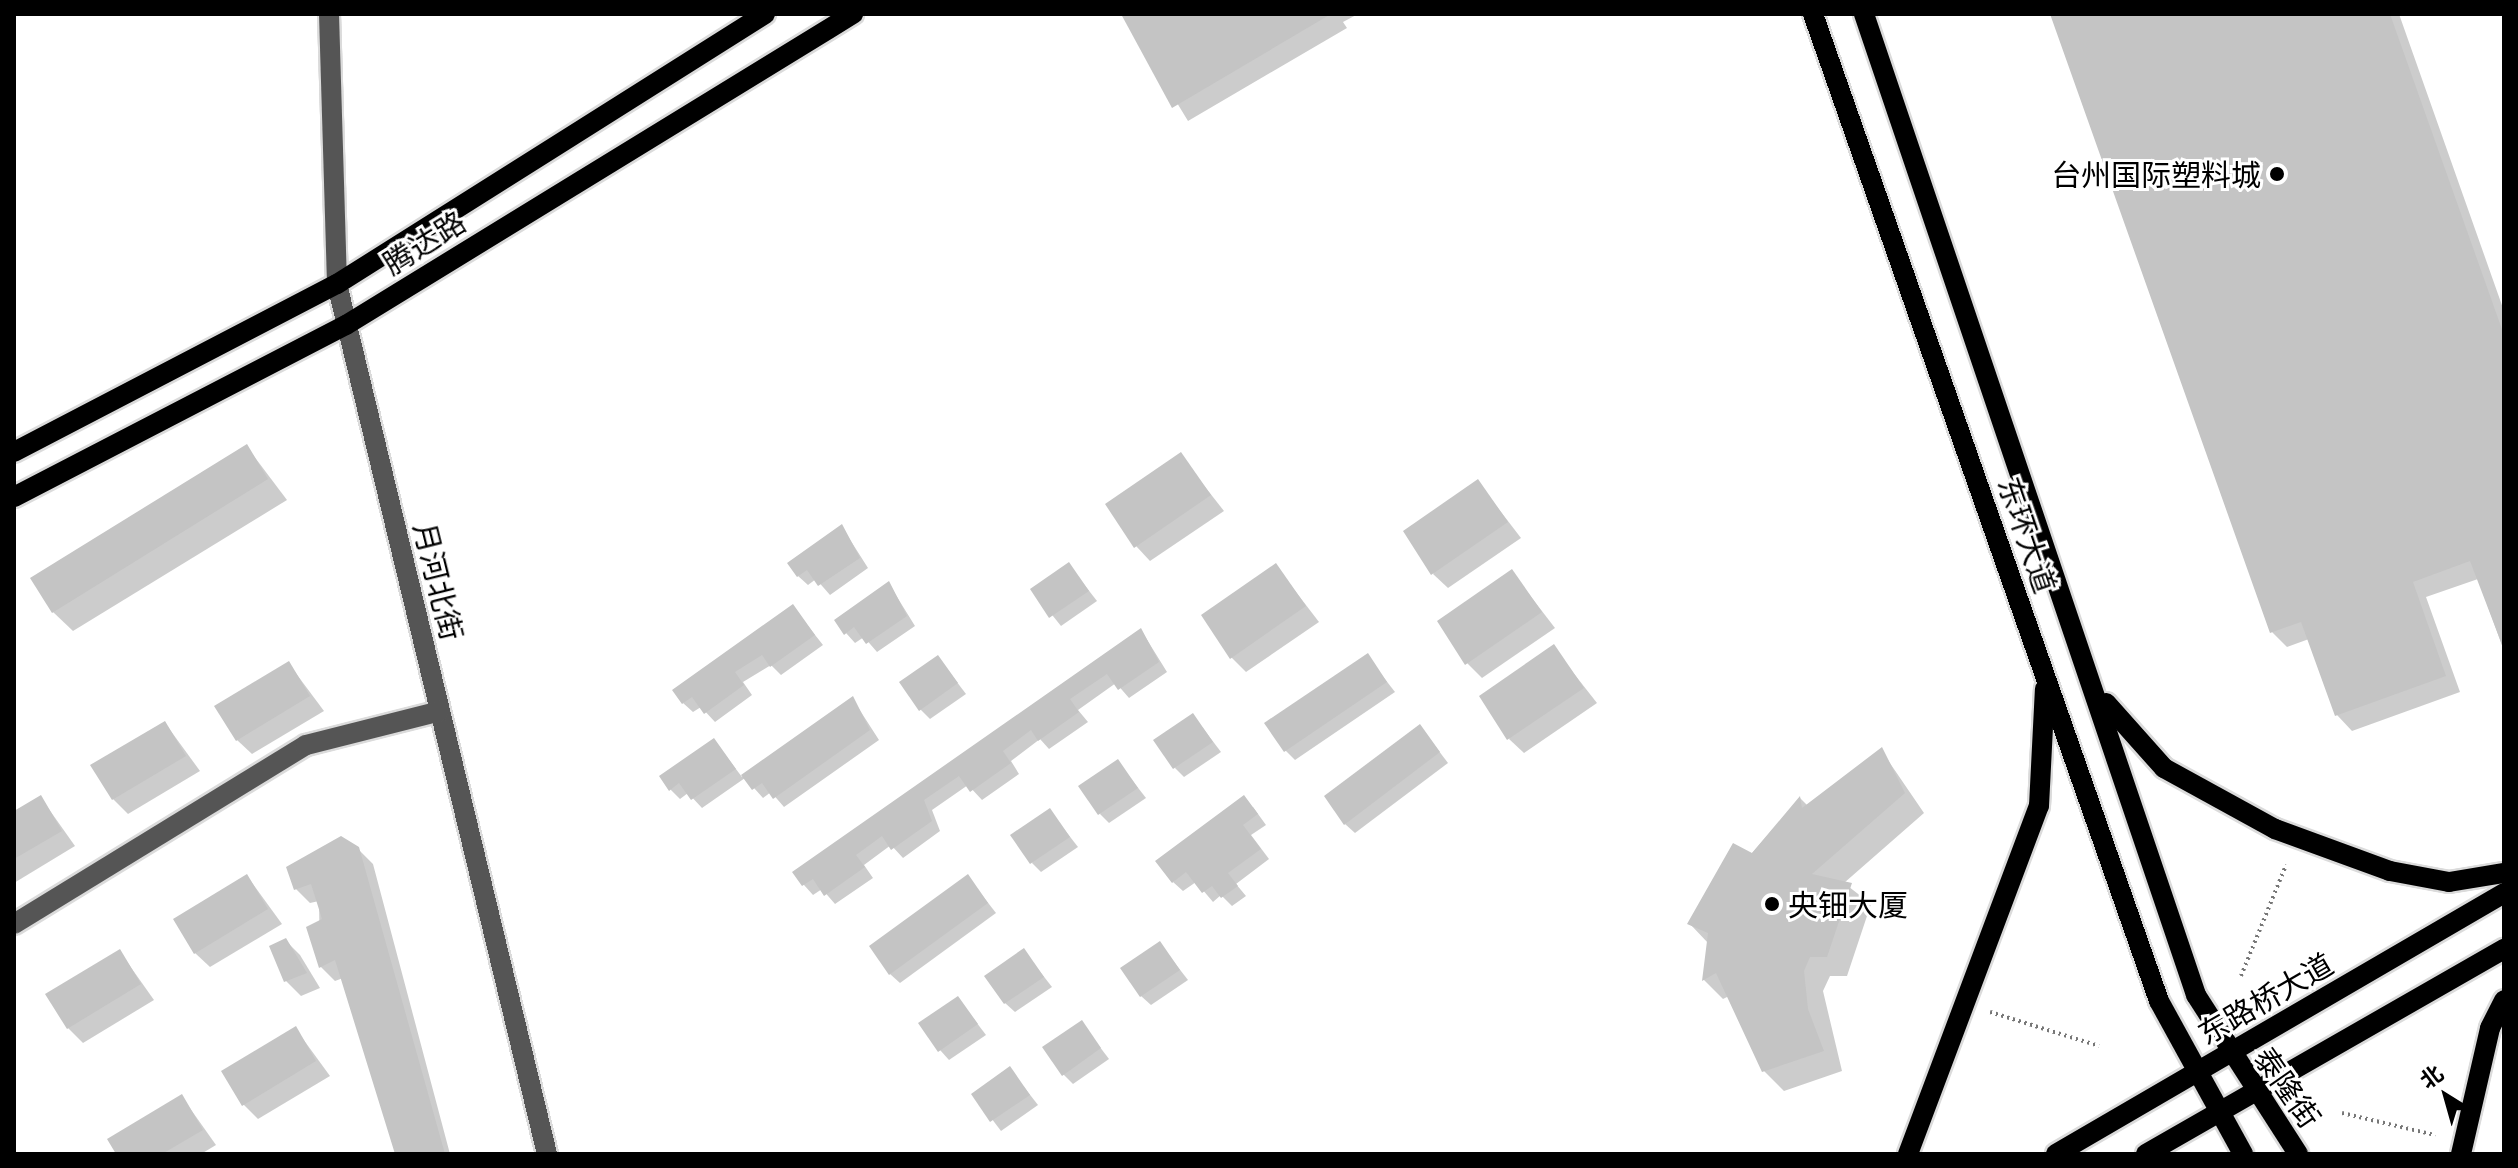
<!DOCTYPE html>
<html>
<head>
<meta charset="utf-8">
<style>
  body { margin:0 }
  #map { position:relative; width:2518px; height:1168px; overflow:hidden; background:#fff; font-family:Commissioner,"Noto Sans SC",sans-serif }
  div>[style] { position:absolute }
  .shadow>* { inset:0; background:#0003 }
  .building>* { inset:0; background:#c4c4c4 }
  .path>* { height:4px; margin-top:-2px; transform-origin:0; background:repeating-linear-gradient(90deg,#777 0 2px,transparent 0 6px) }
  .roads { filter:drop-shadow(2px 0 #dbdbdb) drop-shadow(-2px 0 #dbdbdb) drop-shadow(0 2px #dbdbdb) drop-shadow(0 -2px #dbdbdb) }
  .minor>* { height:20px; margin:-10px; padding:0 10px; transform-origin:10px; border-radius:10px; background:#555 }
  .major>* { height:20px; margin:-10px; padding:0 10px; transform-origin:10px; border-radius:10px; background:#000 }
  .dots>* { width:22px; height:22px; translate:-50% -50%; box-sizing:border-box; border:4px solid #fff; border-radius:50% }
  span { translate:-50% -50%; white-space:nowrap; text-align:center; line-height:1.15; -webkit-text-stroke:6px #fff; paint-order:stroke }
  .poi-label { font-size:30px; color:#000 }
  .right { translate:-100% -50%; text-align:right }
  .left { translate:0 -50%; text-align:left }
  .street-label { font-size:30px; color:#000 }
  .frame { position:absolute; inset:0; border:16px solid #000; pointer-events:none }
  .north { position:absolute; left:2406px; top:1056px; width:80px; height:80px; -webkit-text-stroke:6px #fff; paint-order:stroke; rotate:323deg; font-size:22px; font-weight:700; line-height:32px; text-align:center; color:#000 }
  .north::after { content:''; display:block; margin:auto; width:28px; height:36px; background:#000; clip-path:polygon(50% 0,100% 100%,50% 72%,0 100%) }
</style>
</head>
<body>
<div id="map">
  <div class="shadow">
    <i style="clip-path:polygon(1123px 14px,1358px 14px,1343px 22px,1347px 28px,1188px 121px)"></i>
    <i style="clip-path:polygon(2052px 14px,2399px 14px,2504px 311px,2504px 651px,2478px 579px,2426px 597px,2460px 692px,2352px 731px,2337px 715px,2309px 639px,2287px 647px,2272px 632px)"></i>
    <i style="clip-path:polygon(247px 447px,287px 500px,73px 631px,53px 612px)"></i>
    <i style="clip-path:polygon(1180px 455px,1224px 511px,1150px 561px,1136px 546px)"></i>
    <i style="clip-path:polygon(1478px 482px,1521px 538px,1448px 588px,1433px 574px)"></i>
    <i style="clip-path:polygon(842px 527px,868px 568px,830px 595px,816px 579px,808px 585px,798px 576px)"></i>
    <i style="clip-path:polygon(1069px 565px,1097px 601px,1061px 626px,1032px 590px)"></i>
    <i style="clip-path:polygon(1276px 566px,1319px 622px,1246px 672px,1231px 657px)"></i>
    <i style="clip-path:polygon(1512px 572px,1555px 628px,1482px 678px,1467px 663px)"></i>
    <i style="clip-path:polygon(889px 584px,915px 626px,877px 652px,864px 637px,855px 643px,846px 633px)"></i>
    <i style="clip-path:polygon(793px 607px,823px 645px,781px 675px,771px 665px,743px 682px,752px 695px,715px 722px,701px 707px,693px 712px,683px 703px)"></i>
    <i style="clip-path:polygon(1141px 630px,1167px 672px,1129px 698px,1116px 683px,1078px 710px,1088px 722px,1049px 749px,1040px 739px,1011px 761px,1019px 774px,982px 800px,968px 785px,932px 810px,940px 831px,903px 858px,891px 845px,864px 865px,873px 878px,835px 904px,822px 889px,813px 895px,804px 885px,795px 872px)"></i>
    <i style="clip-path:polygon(1553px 647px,1597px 703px,1524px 753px,1509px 739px)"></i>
    <i style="clip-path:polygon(1367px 656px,1395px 692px,1295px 760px,1285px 750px)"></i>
    <i style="clip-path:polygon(938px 657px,966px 694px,930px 719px,920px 709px)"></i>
    <i style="clip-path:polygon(289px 664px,324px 711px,252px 754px,237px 740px)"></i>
    <i style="clip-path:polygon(852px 698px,879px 740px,784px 807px,771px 792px,763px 798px,745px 778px,702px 808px,688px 793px,680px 799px,670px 789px,714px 740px,742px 777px)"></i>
    <i style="clip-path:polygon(1193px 715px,1221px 752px,1184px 777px,1175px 768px)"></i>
    <i style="clip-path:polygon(165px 723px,200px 771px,128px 814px,113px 799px)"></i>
    <i style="clip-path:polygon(1420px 726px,1448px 763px,1355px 833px,1345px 824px)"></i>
    <i style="clip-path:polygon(1881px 750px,1924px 813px,1844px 883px,1871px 904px,1847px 976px,1830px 976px,1823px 991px,1842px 1071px,1784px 1091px,1764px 1071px,1729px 996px,1723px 999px,1704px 980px,1708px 943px,1690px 924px,1800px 798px,1808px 806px)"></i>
    <i style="clip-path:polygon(1118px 762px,1146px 798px,1109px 823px,1100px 814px)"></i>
    <i style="clip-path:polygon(41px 798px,75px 846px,14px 883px,14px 814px)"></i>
    <i style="clip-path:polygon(1253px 807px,1266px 825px,1251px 835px,1269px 859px,1236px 884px,1246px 896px,1232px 906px,1221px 895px,1213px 902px,1196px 882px,1183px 891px,1173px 882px)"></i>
    <i style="clip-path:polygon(1050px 811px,1078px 847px,1041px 872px,1032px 863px)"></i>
    <i style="clip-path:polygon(358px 849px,373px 864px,450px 1154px,397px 1154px,343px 978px,335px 981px,320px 966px,319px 901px,310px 903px,295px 888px)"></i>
    <i style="clip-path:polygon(247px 876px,282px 924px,210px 967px,195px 953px)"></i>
    <i style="clip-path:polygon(968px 877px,996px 913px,900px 983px,890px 974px)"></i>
    <i style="clip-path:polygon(285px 940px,300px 955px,320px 988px,301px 996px,286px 981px,272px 947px)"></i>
    <i style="clip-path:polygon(1160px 944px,1188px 980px,1151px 1005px,1141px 996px)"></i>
    <i style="clip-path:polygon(1024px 951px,1052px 987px,1015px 1012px,1005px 1003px)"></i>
    <i style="clip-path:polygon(120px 952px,154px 1000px,83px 1043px,68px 1028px)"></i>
    <i style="clip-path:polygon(958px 998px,986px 1035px,949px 1060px,940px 1050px)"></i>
    <i style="clip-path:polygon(1081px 1022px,1109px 1059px,1073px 1084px,1063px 1074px)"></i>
    <i style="clip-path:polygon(295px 1028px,330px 1076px,258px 1119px,243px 1104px)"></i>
    <i style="clip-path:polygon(1010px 1069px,1038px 1105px,1001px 1131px,973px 1094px)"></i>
    <i style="clip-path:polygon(182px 1097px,216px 1145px,201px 1154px,118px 1154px)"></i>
  </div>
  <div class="building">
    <i style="clip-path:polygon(1121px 14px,1331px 14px,1172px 108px)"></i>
    <i style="clip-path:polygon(2050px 14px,2390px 14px,2504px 335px,2504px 650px,2470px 561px,2413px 582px,2446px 676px,2335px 716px,2301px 622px,2270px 633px)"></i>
    <i style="clip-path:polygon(247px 444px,268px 479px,52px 613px,30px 578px)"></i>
    <i style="clip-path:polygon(1181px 452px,1211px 495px,1134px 548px,1105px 504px)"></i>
    <i style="clip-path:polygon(1478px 479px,1508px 522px,1431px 575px,1403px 531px)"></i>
    <i style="clip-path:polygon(842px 524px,860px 558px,818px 586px,807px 570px,797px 577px,787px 563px)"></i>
    <i style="clip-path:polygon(1069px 562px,1089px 591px,1049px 618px,1030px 589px)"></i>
    <i style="clip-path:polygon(1276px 563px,1306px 606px,1230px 659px,1201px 615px)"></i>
    <i style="clip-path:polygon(1512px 569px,1542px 612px,1465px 665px,1437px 621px)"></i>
    <i style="clip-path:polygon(889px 581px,907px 616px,866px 644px,854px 627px,844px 635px,834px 620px)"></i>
    <i style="clip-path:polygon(793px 604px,815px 635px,770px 667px,762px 655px,735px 672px,744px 685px,704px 714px,692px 697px,682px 704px,672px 690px)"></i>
    <i style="clip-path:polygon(1141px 628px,1159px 662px,1118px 690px,1107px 674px,1070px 699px,1079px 712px,1038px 741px,1031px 730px,1003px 751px,1011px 763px,970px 792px,959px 776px,924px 800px,932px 821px,891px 850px,882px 836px,856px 855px,865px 867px,824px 896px,813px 879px,802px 886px,792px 872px)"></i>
    <i style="clip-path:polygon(1554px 644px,1584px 688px,1507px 740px,1479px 696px)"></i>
    <i style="clip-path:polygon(1368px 653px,1387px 682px,1284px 752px,1264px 723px)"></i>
    <i style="clip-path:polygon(938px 655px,958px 683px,919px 711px,899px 682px)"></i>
    <i style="clip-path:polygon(289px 661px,310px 696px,236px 741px,214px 706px)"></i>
    <i style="clip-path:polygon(853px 696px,870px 730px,773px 799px,762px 783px,752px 790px,741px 775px)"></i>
    <i style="clip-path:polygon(1193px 713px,1213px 742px,1173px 769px,1153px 740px)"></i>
    <i style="clip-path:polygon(165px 721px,186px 756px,112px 800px,90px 765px)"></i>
    <i style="clip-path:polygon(1420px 724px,1440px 752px,1344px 825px,1324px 796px)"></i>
    <i style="clip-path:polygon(714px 738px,736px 769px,691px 800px,679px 783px,669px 791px,659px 776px)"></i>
    <i style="clip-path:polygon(1882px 747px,1905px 793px,1812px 874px,1852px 883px,1827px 957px,1810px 957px,1804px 971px,1808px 1009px,1824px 1051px,1762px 1072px,1716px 973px,1702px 981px,1708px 933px,1687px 924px,1733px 843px,1752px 853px,1800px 796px,1802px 808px)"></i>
    <i style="clip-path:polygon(1118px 759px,1138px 788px,1098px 815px,1078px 786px)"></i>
    <i style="clip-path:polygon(41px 795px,62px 831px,14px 859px,14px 811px)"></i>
    <i style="clip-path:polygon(1244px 795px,1258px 814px,1243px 825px,1261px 849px,1228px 873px,1238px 886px,1221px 898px,1212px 886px,1202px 893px,1186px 872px,1172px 883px,1155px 861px)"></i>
    <i style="clip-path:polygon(1050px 808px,1070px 837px,1030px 864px,1010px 835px)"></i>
    <i style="clip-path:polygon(341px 836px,359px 847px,445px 1154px,395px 1154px,335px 960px,319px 968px,306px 927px,322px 919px,311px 884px,294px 890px,286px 867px)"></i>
    <i style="clip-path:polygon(247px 874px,268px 909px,194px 954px,173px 919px)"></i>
    <i style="clip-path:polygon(968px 874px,988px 903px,889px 975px,869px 946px)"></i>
    <i style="clip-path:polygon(286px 938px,307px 973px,284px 982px,269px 946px)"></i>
    <i style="clip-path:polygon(1160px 941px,1180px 970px,1140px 997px,1120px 968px)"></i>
    <i style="clip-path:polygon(1024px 948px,1044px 977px,1004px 1004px,984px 976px)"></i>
    <i style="clip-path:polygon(120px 949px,141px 984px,67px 1029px,45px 994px)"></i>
    <i style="clip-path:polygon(958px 996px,978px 1024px,938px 1052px,918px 1023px)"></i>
    <i style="clip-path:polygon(1082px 1020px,1101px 1048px,1062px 1076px,1042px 1047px)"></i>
    <i style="clip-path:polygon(296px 1026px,316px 1061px,242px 1106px,221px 1071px)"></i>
    <i style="clip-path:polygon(1010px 1066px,1030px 1095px,990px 1122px,971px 1094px)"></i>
    <i style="clip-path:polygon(182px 1094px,203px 1130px,162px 1154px,116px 1154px,107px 1139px)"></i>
  </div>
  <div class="path">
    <i style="left:2241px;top:976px;width:120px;rotate:-67.9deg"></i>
    <i style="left:1990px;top:1012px;width:114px;rotate:17.3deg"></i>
    <i style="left:2342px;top:1113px;width:96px;rotate:13.3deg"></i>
  </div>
  <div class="roads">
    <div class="minor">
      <i style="left:329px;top:14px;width:270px;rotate:88.3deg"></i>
      <i style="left:337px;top:284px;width:895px;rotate:76.43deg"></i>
      <i style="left:14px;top:924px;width:342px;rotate:-31.5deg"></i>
      <i style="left:306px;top:745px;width:138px;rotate:-14.2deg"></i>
    </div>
    <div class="major">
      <i style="left:1813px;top:14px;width:1046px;rotate:70.68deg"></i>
      <i style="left:2159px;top:1001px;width:175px;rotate:61.2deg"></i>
      <i style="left:1864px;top:14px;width:1036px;rotate:71.3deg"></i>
      <i style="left:2196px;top:995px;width:189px;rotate:57.3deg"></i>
      <i style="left:14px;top:452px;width:364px;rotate:-27.5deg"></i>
      <i style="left:337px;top:284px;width:506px;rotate:-32.25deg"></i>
      <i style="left:14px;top:497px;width:374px;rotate:-27.4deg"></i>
      <i style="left:346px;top:325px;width:595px;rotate:-31.53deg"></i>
      <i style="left:2106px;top:703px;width:87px;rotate:48.3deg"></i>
      <i style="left:2164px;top:768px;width:127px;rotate:28.8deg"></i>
      <i style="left:2275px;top:829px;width:122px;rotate:20.1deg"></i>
      <i style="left:2390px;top:871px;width:60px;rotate:10.6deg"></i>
      <i style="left:2449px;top:882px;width:56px;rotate:-9.3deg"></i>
      <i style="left:1908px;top:1154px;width:372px;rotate:-69.4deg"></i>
      <i style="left:2039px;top:806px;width:117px;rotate:-87.1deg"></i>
      <i style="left:2056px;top:1154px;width:518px;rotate:-30.22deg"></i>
      <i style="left:2146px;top:1154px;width:413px;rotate:-29.8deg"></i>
      <i style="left:2461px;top:1154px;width:129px;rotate:-77deg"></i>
      <i style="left:2490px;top:1028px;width:31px;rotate:-63deg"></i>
    </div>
  </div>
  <div class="dots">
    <i style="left:2277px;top:174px;background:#000"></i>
    <i style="left:1772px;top:904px;background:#000"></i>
  </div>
  <div class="poi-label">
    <span class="right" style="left:2261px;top:174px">台州国际塑料城</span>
    <span class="left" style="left:1788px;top:904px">央钿大厦</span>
  </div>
  <div class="street-label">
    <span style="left:424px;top:242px;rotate:-32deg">腾达路</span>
    <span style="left:2028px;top:535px;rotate:71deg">东环大道</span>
    <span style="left:439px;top:581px;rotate:76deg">月河北街</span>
    <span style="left:2265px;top:998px;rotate:-30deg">东路桥大道</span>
    <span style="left:2288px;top:1087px;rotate:55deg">泰隆街</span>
  </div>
  <div class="frame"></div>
  <div class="north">北</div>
</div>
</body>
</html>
